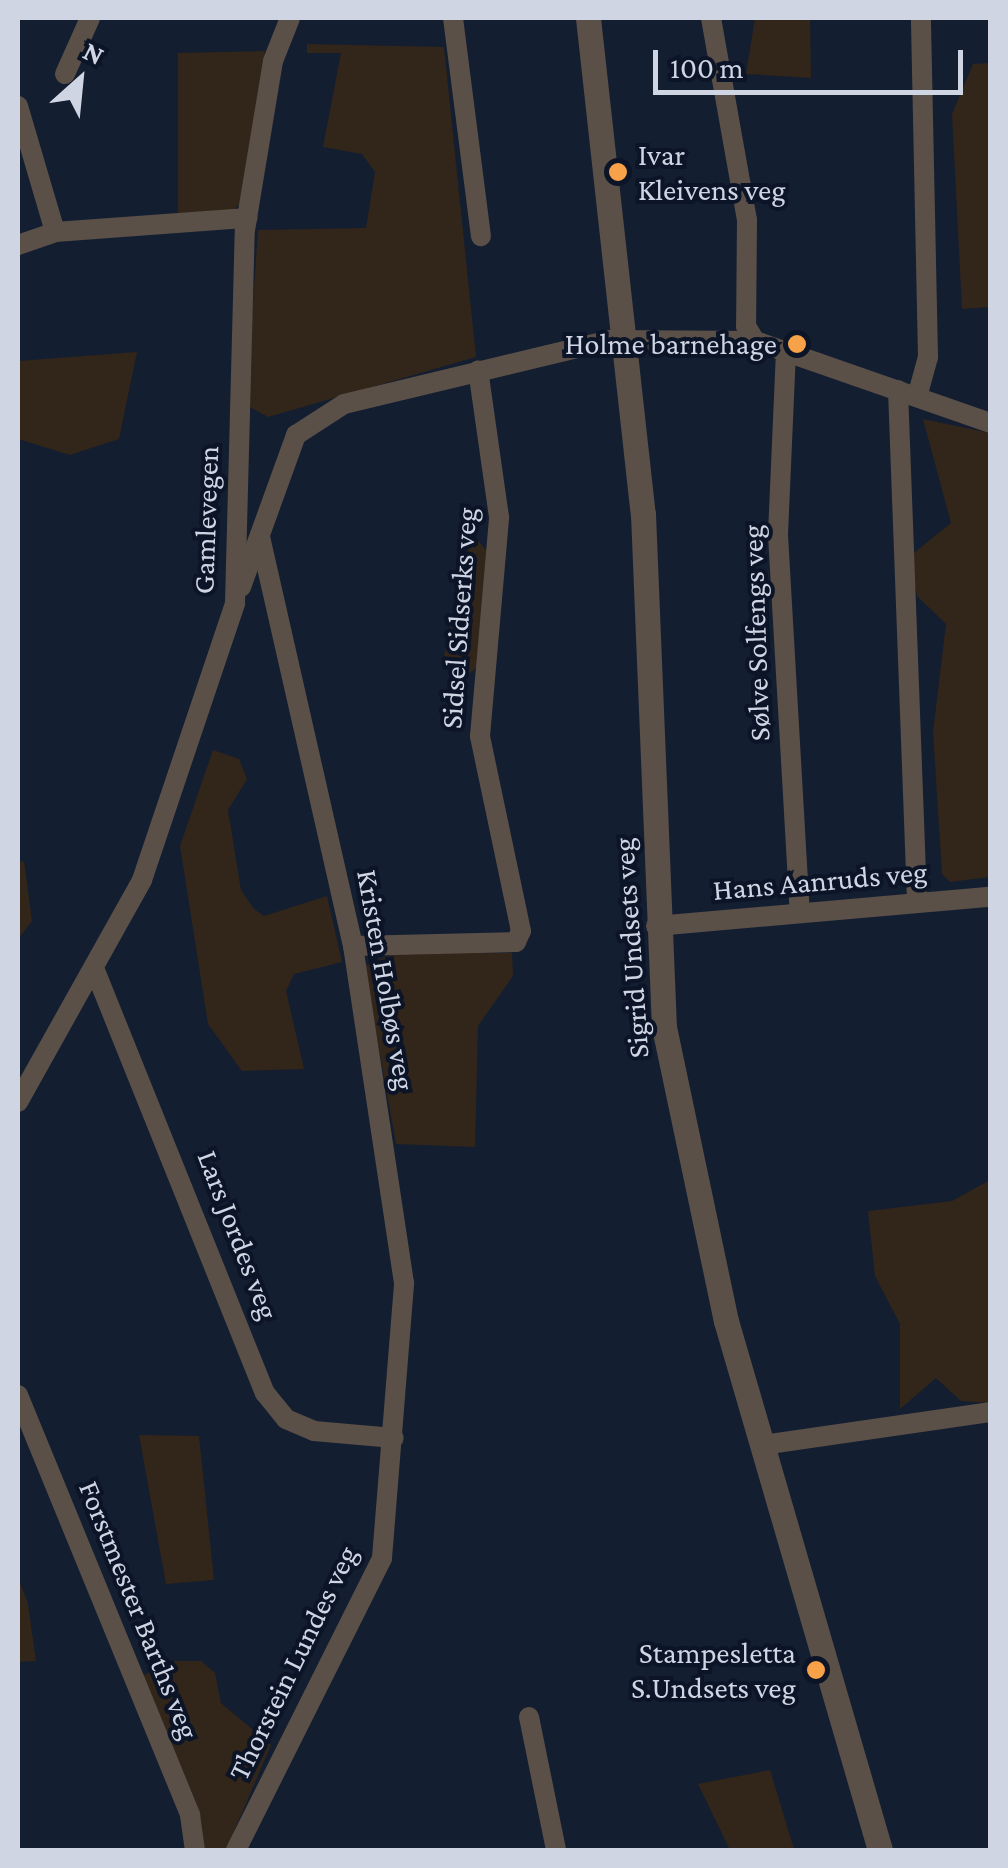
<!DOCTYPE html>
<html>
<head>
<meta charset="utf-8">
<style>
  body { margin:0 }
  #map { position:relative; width:1008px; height:1868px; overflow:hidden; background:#141e31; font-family:"Crimson Pro",serif }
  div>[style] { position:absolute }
  .green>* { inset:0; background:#322519 }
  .minor>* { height:20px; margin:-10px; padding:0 10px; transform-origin:10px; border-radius:10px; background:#5a5048 }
  .tertiary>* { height:25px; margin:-12.5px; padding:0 12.5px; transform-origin:12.5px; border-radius:12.5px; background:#5a5048 }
  .dots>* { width:28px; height:28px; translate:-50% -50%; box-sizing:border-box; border:5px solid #0c1427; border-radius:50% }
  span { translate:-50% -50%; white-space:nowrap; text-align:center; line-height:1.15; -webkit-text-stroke:8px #0c1427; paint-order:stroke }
  .poi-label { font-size:30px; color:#cfd5e3 }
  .left { translate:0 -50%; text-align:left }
  .right { translate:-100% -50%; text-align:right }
  .street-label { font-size:30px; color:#cfd5e3 }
  .frame { position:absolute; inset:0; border:20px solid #cfd5e3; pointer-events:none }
  .north { position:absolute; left:30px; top:30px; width:100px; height:100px; -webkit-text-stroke:8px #0c1427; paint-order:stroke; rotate:27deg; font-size:28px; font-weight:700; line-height:40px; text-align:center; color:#cfd5e3 }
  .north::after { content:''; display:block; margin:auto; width:35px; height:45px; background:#cfd5e3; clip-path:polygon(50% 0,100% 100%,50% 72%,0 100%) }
  .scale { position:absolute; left:653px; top:50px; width:310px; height:45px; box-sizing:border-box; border:5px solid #cfd5e3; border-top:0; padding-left:12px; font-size:30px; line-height:35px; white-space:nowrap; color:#cfd5e3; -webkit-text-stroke:8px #0c1427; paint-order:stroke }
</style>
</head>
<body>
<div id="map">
  <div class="green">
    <i style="clip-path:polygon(755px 18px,810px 18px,811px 78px,746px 74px)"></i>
    <i style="clip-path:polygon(307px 44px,444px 47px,476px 357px,268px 417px,246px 405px,258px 230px,366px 228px,375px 172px,362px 154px,323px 147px,341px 53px,307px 53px)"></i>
    <i style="clip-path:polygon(265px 51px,241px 203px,228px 215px,178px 217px,178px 53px)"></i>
    <i style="clip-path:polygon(990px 63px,990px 307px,962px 309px,952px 114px,973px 64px)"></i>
    <i style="clip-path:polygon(137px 352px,119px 439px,70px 455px,18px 439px,18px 361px)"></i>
    <i style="clip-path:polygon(923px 419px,990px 433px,990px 877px,950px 882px,942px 874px,933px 732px,946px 624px,917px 596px,910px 556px,951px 523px)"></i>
    <i style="clip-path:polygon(472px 533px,489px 554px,477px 667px,466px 677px,444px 656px)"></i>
    <i style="clip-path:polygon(213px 750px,239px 759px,247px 779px,228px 810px,241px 890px,254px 909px,264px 916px,327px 896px,342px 962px,294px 974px,286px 991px,304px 1069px,242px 1071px,208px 1024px,180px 846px)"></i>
    <i style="clip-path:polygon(24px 861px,32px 921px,18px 939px,18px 862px)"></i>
    <i style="clip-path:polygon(397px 952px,512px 953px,513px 976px,478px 1026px,475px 1147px,396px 1144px,364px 966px)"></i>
    <i style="clip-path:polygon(990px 1180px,990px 1403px,961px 1401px,936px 1378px,900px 1409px,900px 1324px,875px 1276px,868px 1211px,952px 1201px)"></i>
    <i style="clip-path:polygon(139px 1435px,199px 1436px,214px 1580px,166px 1584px)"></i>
    <i style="clip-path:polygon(18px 1577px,28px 1604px,36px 1661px,18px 1662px)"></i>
    <i style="clip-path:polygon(172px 1661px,201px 1661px,215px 1673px,221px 1703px,271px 1745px,226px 1850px,202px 1850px,196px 1802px,142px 1676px)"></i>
    <i style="clip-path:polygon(770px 1770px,794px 1849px,730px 1850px,698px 1784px)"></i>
  </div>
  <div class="minor">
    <i style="left:453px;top:18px;width:220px;rotate:82.7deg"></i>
    <i style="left:711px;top:18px;width:205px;rotate:79.9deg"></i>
    <i style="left:747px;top:220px;width:106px;rotate:90.5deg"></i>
    <i style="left:746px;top:326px;width:17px;rotate:59deg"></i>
    <i style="left:65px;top:74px;width:61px;rotate:-65.9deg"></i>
    <i style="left:18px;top:106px;width:131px;rotate:73.6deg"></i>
    <i style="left:18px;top:245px;width:39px;rotate:-19deg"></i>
    <i style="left:55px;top:232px;width:193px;rotate:-4.2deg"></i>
    <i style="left:786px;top:351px;width:184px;rotate:92.5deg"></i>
    <i style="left:778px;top:535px;width:378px;rotate:86.7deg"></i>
    <i style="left:898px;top:390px;width:512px;rotate:87.87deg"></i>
    <i style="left:917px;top:397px;width:41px;rotate:-74.6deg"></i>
    <i style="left:928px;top:357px;width:339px;rotate:-91.2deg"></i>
    <i style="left:241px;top:587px;width:162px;rotate:-70.1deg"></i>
    <i style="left:296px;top:435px;width:57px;rotate:-32.9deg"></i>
    <i style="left:344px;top:404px;width:274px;rotate:-13.5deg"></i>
    <i style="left:610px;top:340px;width:145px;rotate:0.4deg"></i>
    <i style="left:755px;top:341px;width:249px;rotate:19.2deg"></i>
    <i style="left:656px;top:926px;width:335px;rotate:-5deg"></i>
    <i style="left:353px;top:946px;width:163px;rotate:-1.4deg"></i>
    <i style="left:516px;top:942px;width:12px;rotate:-66deg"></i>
    <i style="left:521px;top:931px;width:199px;rotate:-101.9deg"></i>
    <i style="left:480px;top:736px;width:220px;rotate:-85deg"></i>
    <i style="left:499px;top:517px;width:148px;rotate:-98.1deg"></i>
    <i style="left:94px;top:968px;width:458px;rotate:68.1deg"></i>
    <i style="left:265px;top:1393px;width:33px;rotate:51deg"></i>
    <i style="left:286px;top:1419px;width:30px;rotate:23deg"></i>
    <i style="left:314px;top:1431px;width:80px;rotate:5deg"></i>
    <i style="left:18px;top:1102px;width:254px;rotate:-60.8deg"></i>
    <i style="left:142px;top:880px;width:292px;rotate:-71.4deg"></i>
    <i style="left:235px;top:603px;width:373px;rotate:-88.5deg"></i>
    <i style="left:245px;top:230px;width:171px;rotate:-80.6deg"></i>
    <i style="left:273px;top:61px;width:46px;rotate:-68.4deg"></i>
    <i style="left:18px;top:1395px;width:454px;rotate:67.7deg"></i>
    <i style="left:190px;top:1815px;width:35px;rotate:82deg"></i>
    <i style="left:762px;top:1445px;width:230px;rotate:-8.2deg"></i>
    <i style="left:529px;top:1717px;width:136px;rotate:78.5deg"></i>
    <i style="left:236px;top:1850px;width:326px;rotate:-63.4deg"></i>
    <i style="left:382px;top:1558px;width:276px;rotate:-85.4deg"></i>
    <i style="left:404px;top:1283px;width:341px;rotate:-98.6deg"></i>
    <i style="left:353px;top:946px;width:418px;rotate:-102.8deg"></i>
  </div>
  <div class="tertiary">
    <i style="left:588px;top:18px;width:499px;rotate:83.7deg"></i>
    <i style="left:643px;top:514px;width:513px;rotate:87.66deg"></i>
    <i style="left:664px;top:1027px;width:300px;rotate:78.1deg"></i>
    <i style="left:726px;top:1321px;width:551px;rotate:73.77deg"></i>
  </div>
  <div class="dots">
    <i style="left:618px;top:172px;background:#f7a248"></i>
    <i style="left:797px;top:344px;background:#f7a248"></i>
    <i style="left:816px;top:1670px;background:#f7a248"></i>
  </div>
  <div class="poi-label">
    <span class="left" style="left:638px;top:172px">Ivar<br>Kleivens veg</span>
    <span class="right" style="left:777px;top:344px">Holme barnehage</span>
    <span class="right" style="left:796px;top:1670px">Stampesletta<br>S.Undsets veg</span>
  </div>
  <div class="street-label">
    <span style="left:206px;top:520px;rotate:-88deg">Gamlevegen</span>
    <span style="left:459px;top:618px;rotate:-86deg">Sidsel Sidserks veg</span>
    <span style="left:756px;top:633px;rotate:-92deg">Sølve Solfengs veg</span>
    <span style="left:820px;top:881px;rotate:-5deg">Hans Aanruds veg</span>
    <span style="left:631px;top:948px;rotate:-94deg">Sigrid Undsets veg</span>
    <span style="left:386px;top:980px;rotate:80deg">Kristen Holbøs veg</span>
    <span style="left:238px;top:1235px;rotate:69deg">Lars Jordes veg</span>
    <span style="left:139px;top:1610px;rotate:68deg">Forstmester Barths veg</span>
    <span style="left:293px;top:1663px;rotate:-64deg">Thorstein Lundes veg</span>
  </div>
  <div class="frame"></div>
  <div class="north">N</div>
  <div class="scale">100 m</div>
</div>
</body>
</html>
